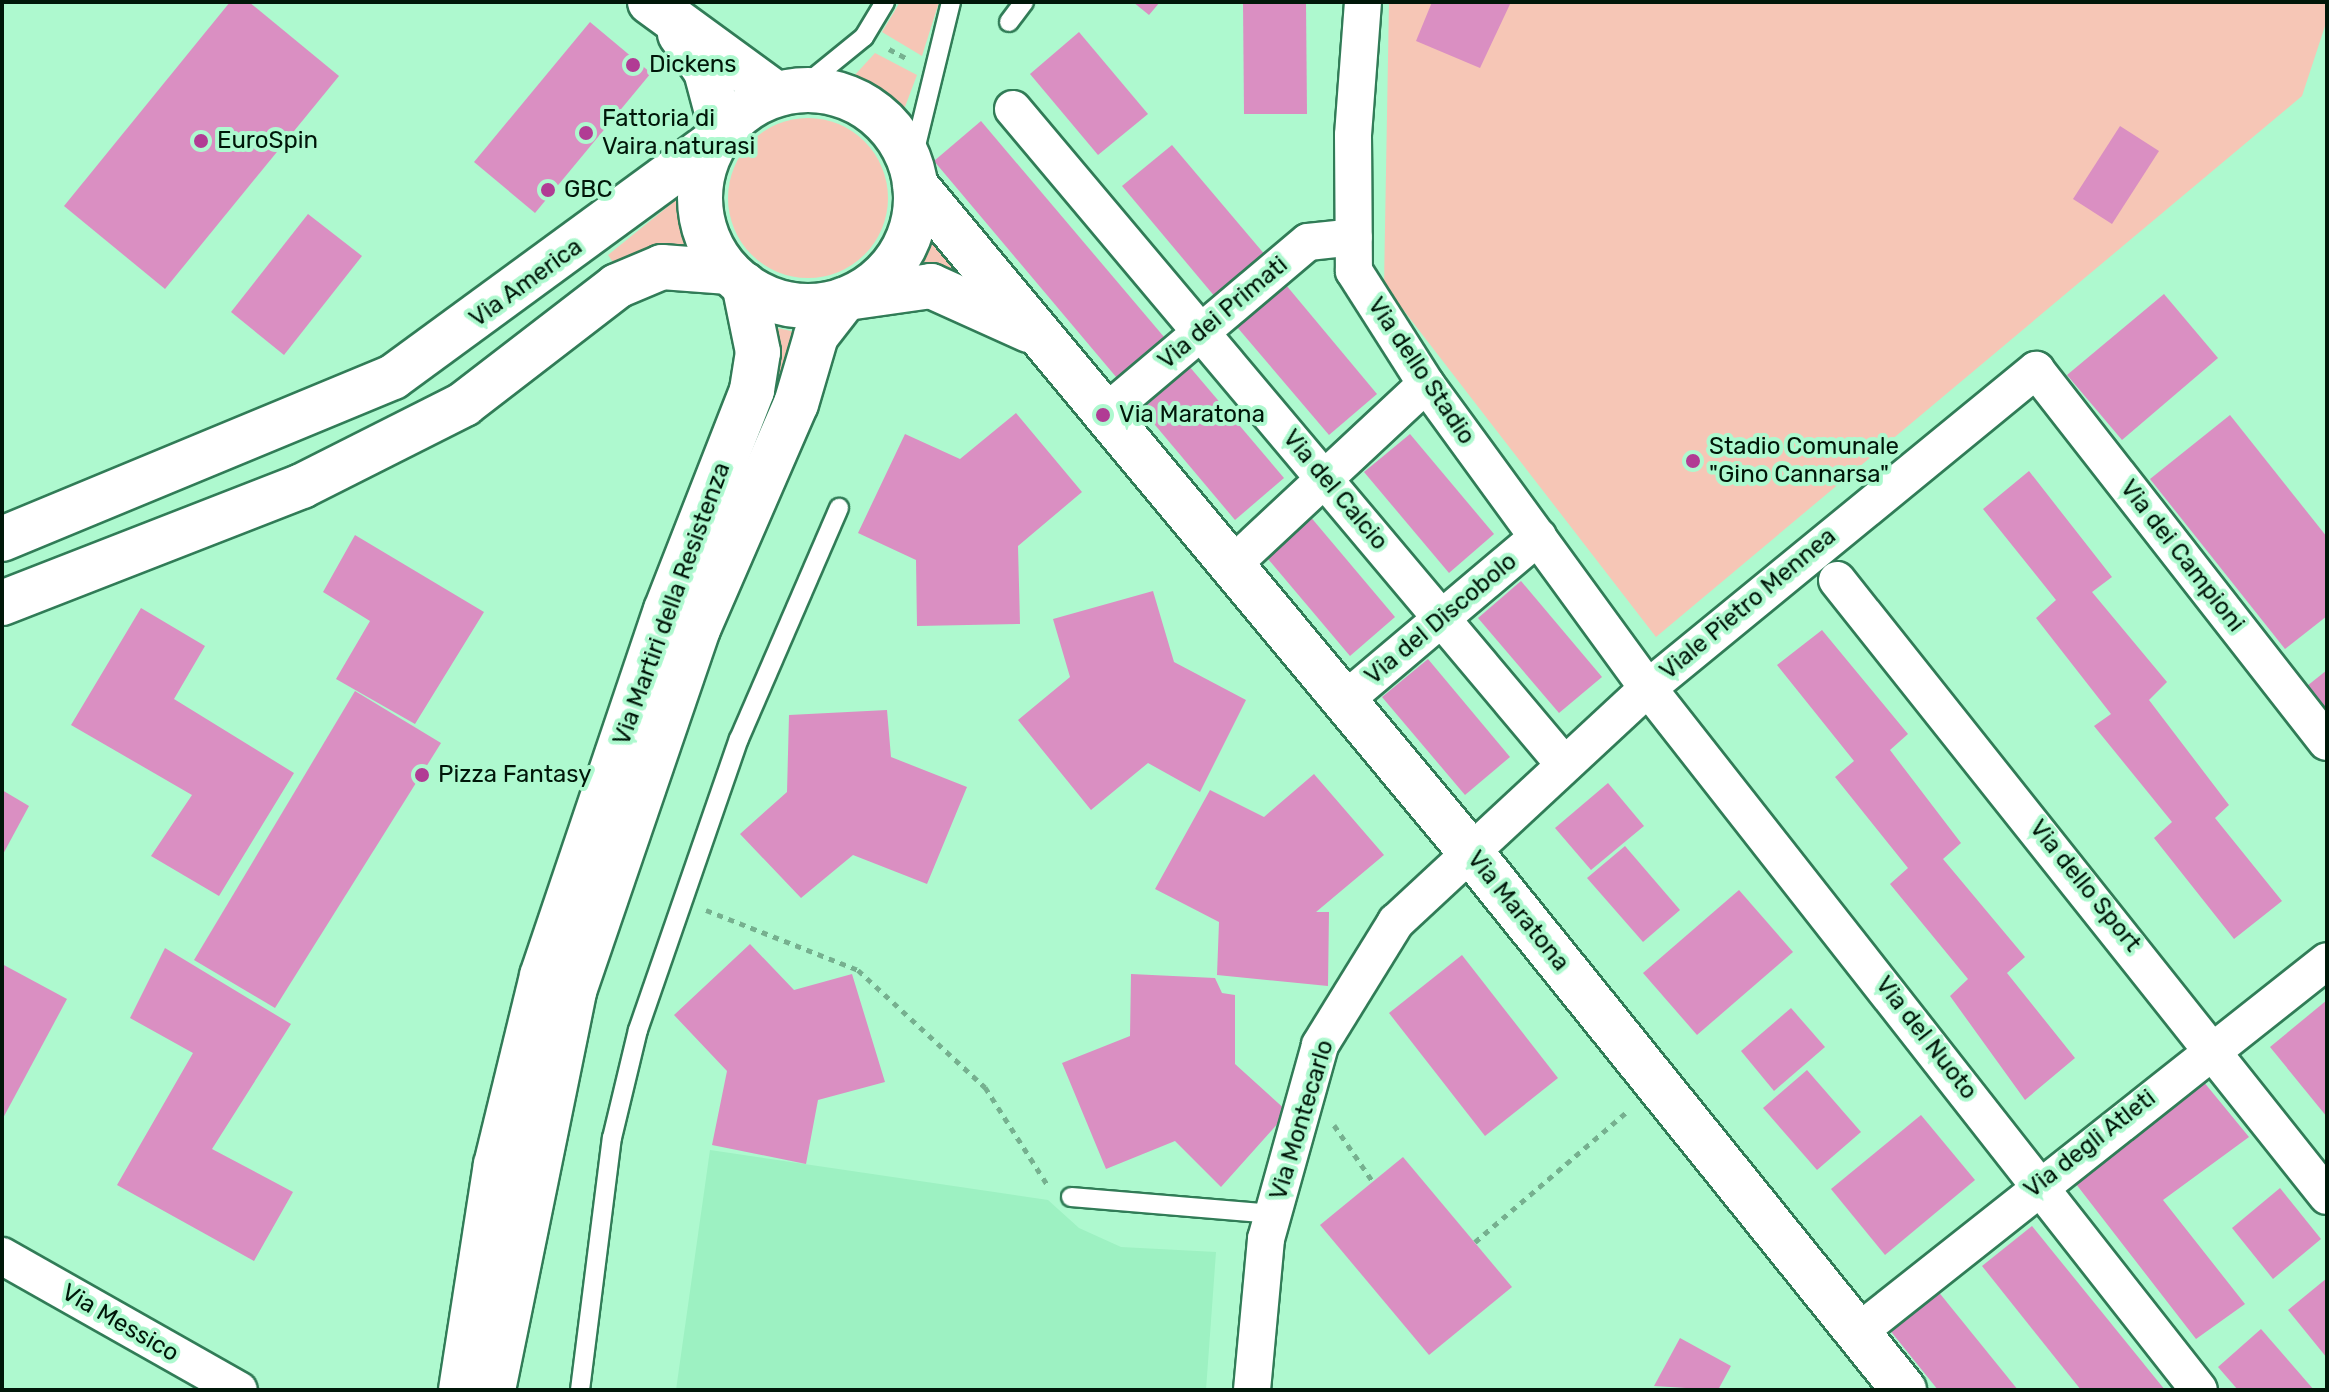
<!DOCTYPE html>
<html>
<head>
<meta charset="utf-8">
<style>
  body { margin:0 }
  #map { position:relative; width:2329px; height:1392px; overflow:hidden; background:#aef9cf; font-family:Rubik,sans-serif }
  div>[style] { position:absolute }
  .built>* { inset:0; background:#9df1c2 }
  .green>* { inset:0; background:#f6c6b6 }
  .round { border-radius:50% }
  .building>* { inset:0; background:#da8fc2 }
  .path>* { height:5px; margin-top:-2.5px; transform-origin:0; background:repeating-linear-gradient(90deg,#76b08f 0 6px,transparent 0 12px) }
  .roads { filter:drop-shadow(2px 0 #317c57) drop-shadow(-2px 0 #317c57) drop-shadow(0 2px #317c57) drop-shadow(0 -2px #317c57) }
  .lane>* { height:18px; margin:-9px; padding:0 9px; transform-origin:9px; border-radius:9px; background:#fff }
  .street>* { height:36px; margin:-18px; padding:0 18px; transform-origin:18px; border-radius:18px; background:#fff }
  .secondary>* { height:44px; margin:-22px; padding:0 22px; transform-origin:22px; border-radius:22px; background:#fff }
  .secondary>.ring { margin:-22px; padding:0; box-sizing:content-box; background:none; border:44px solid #fff; border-radius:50% }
  .dots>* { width:22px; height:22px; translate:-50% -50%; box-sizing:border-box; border:4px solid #aef9cf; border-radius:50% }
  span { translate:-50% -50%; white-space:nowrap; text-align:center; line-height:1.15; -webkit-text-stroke:8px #aef9cf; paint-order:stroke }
  .poi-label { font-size:24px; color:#001709 }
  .left { translate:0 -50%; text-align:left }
  .street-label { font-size:24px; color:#001709 }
  .frame { position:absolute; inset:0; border:4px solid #001709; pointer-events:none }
</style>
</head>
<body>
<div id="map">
  <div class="built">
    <i style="clip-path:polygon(710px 1150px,1048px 1200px,1079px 1228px,1121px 1247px,1216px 1252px,1206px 1390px,676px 1390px)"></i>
  </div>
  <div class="green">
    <i style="clip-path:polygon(900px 2px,939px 2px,922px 56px,882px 32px)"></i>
    <i style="clip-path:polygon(1389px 2px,2327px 2px,2327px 20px,2302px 96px,1656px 637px,1384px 285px)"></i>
    <i style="clip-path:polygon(875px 53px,917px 75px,903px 112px,853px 77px)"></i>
    <i class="round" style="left:728px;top:118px;width:160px;height:160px"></i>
    <i style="clip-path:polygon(676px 200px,687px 250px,617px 268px,608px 255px)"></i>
    <i style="clip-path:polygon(929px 236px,1009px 303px,915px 267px)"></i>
    <i style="clip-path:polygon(773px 327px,800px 333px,788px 390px,769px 383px)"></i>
  </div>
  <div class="building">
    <i style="clip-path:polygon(230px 2px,249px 2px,339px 76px,165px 289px,64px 206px)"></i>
    <i style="clip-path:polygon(1133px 2px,1160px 2px,1149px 15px)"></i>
    <i style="clip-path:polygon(1243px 2px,1306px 2px,1307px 114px,1244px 114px)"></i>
    <i style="clip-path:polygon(1432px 2px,1511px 2px,1480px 68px,1416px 41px)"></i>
    <i style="clip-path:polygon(590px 22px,651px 73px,535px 213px,474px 162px)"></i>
    <i style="clip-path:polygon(1079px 32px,1148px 114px,1098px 155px,1030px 74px)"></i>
    <i style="clip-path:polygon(981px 121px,1170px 344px,1122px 384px,934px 161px)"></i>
    <i style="clip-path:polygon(2120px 126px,2159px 151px,2112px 224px,2073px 199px)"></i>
    <i style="clip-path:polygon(1172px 145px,1266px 256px,1216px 298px,1122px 186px)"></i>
    <i style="clip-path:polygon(308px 214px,362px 256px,284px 355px,231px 312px)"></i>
    <i style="clip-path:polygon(1286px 285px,1377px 394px,1329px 435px,1237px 327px)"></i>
    <i style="clip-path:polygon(2164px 294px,2218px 358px,2122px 440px,2067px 375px)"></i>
    <i style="clip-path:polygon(1183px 359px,1284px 478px,1235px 520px,1134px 400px)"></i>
    <i style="clip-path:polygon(1016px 413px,1082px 492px,1018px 546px,1020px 624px,917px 626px,916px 560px,858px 533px,905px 434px,960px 459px)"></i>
    <i style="clip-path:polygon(2230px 415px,2327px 537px,2327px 616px,2285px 649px,2150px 479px)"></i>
    <i style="clip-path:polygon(1410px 434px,1494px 534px,1449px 573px,1364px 472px)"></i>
    <i style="clip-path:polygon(2029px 471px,2112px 577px,2092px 592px,2167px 682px,2149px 700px,2229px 805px,2215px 818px,2282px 901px,2234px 939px,2154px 838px,2172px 822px,2094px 726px,2111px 714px,2036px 618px,2056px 600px,1983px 509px)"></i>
    <i style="clip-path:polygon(1309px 515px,1395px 617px,1350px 656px,1263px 553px)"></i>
    <i style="clip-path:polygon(355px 535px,484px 612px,415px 724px,336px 679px,370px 621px,323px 592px)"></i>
    <i style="clip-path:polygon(1521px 581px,1602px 677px,1559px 713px,1478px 618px)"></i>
    <i style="clip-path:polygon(1153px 591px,1174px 662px,1246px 700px,1200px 792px,1148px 763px,1091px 810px,1018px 720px,1070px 677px,1053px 619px)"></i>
    <i style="clip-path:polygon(141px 608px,205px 646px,174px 699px,294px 773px,219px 896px,151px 856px,192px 795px,71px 725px)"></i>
    <i style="clip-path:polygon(1822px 630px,1908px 734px,1890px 750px,1961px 843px,1943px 859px,2025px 957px,2007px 973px,2075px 1058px,2025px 1100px,1950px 996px,1968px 979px,1890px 884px,1908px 868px,1835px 777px,1854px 761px,1777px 665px)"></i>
    <i style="clip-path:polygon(1428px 659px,1510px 757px,1465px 795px,1382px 697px)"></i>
    <i style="clip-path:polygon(2327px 670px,2327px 711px,2307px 686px)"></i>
    <i style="clip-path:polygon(355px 691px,441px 743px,275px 1008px,194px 960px)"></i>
    <i style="clip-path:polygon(887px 710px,891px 757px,967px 787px,927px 884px,853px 855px,801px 898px,740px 834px,787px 792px,789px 715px)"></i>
    <i style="clip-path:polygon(1314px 774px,1384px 855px,1316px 912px,1329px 912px,1328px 986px,1217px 975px,1219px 922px,1155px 889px,1210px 790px,1264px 817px)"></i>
    <i style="clip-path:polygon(1608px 783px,1644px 826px,1591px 870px,1555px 828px)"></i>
    <i style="clip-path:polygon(2px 790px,29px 806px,2px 856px)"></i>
    <i style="clip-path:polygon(1625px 846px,1680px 910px,1643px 942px,1587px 878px)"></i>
    <i style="clip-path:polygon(1739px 890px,1793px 952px,1697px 1035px,1643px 973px)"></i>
    <i style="clip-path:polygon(750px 944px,794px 990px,852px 974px,885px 1082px,818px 1100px,806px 1164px,712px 1145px,727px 1071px,674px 1015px)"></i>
    <i style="clip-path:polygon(165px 948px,291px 1024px,212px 1149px,293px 1192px,254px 1261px,117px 1185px,193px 1053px,130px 1018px)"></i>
    <i style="clip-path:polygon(1462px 955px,1558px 1078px,1485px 1136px,1389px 1013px)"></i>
    <i style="clip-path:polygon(2px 964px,67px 999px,2px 1120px)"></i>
    <i style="clip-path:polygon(1131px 974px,1215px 978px,1222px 993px,1235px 995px,1235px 1064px,1288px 1112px,1221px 1187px,1175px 1141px,1106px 1169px,1062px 1063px,1130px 1036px)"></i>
    <i style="clip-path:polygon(2327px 1000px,2327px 1117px,2270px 1047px)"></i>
    <i style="clip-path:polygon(1791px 1008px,1825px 1047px,1774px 1091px,1741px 1051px)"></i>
    <i style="clip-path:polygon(1807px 1070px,1861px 1132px,1817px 1170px,1763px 1108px)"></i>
    <i style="clip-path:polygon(2203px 1081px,2249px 1137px,2163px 1200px,2245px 1304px,2196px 1339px,2076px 1184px)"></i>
    <i style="clip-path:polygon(1921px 1115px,1975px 1180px,1885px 1255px,1831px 1189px)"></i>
    <i style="clip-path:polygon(1403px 1157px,1512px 1287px,1429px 1355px,1320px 1225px)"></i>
    <i style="clip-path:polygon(2280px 1188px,2321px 1239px,2273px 1279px,2232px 1228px)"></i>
    <i style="clip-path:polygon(2032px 1226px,2165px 1390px,2081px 1390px,1982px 1266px)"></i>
    <i style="clip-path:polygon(2327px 1278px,2327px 1358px,2288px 1310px)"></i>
    <i style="clip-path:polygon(1937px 1290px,2018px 1390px,1938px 1390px,1889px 1329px)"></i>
    <i style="clip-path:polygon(2261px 1329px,2314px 1390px,2238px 1390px,2218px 1367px)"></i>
    <i style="clip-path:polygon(1680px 1338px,1731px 1366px,1718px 1390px,1654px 1386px)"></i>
  </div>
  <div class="path">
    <i style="left:889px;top:49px;width:21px;rotate:28deg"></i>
    <i style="left:706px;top:910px;width:163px;rotate:21.5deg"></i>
    <i style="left:858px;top:970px;width:173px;rotate:42.7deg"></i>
    <i style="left:985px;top:1087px;width:117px;rotate:57.5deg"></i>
    <i style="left:1334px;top:1125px;width:69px;rotate:55.6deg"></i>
    <i style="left:1475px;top:1242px;width:201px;rotate:-40.6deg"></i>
  </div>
  <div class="roads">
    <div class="lane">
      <i style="left:1009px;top:22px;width:25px;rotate:-53deg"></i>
      <i style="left:800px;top:89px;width:82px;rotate:-39.1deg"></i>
      <i style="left:864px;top:37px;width:41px;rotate:-59deg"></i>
      <i style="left:911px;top:166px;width:169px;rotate:-76.3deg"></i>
      <i style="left:1071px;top:1197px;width:203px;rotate:4.8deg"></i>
      <i style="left:580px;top:1390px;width:254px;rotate:-82.8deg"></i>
      <i style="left:612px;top:1138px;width:111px;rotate:-76.5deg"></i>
      <i style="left:638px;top:1030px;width:308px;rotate:-70.9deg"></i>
      <i style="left:739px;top:739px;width:252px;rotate:-66.6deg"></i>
    </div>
    <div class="street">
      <i style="left:1363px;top:2px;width:133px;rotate:94.3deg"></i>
      <i style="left:1353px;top:135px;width:136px;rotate:89.6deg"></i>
      <i style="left:1354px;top:271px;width:134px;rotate:57.5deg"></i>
      <i style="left:1426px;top:384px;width:376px;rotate:53.9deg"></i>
      <i style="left:1648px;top:688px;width:892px;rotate:51.87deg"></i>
      <i style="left:1013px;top:109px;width:855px;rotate:49.94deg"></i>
      <i style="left:1103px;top:415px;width:268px;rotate:-40.2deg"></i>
      <i style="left:1308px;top:242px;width:46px;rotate:-6.2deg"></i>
      <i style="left:1232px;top:565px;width:265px;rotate:-43deg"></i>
      <i style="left:1837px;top:580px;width:787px;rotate:51.5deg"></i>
      <i style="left:1345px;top:700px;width:253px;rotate:-40.2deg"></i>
      <i style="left:2px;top:1256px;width:272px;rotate:29.5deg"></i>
      <i style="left:1857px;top:1333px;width:599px;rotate:-38.36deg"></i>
      <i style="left:1252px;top:1390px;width:152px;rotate:-84.7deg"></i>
      <i style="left:1266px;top:1239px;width:201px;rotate:-74.4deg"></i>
      <i style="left:1320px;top:1045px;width:145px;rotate:-58.3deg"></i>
      <i style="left:1396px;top:922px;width:344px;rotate:-42.9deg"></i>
      <i style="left:1648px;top:688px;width:502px;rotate:-39.34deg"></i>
      <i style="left:2036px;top:370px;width:472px;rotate:52deg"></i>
    </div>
    <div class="secondary">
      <i style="left:650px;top:2px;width:156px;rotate:36.1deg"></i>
      <i style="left:680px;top:34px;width:45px;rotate:54.9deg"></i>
      <i style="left:706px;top:71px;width:62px;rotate:75.1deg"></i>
      <i class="ring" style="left:700px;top:90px;width:172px;height:172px"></i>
      <i style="left:915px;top:185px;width:864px;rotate:50.21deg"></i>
      <i style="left:1468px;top:849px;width:695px;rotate:51.13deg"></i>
      <i style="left:854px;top:297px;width:78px;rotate:-8.1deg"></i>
      <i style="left:931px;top:286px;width:107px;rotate:24.2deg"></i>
      <i style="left:2px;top:539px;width:423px;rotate:-22.5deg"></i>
      <i style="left:393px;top:377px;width:399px;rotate:-36.2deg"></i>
      <i style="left:2px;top:603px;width:322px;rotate:-21.3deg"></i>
      <i style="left:302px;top:486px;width:182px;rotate:-26.8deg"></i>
      <i style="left:464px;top:404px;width:193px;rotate:-37.6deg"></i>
      <i style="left:617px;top:286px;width:49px;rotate:-22.9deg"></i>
      <i style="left:662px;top:267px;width:67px;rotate:4.3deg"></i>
      <i style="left:461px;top:1390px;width:228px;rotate:-81.2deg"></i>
      <i style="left:496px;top:1165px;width:195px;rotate:-76.3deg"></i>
      <i style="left:542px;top:976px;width:386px;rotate:-71.3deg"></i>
      <i style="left:666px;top:610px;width:236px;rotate:-68.6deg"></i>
      <i style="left:752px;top:390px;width:38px;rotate:-81deg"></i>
      <i style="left:758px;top:352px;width:69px;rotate:-101.6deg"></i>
      <i style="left:493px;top:1390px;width:407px;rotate:-78.5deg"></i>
      <i style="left:574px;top:991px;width:383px;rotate:-71.1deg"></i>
      <i style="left:698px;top:629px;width:245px;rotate:-66.5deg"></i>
      <i style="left:796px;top:404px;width:71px;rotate:-73.6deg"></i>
      <i style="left:816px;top:336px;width:46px;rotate:-52.1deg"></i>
    </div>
  </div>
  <div class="dots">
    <i style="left:633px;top:65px;background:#b13c94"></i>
    <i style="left:586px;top:133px;background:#b13c94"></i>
    <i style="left:201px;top:141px;background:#b13c94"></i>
    <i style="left:548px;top:190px;background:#b13c94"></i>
    <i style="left:1103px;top:415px;background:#b13c94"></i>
    <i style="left:1693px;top:461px;background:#b13c94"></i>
    <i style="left:422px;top:775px;background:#b13c94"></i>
  </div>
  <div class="poi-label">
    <span class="left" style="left:649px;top:65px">Dickens</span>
    <span class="left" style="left:602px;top:133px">Fattoria di<br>Vaira naturasi</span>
    <span class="left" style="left:217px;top:141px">EuroSpin</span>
    <span class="left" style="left:564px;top:190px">GBC</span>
    <span class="left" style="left:1119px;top:415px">Via Maratona</span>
    <span class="left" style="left:1709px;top:461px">Stadio Comunale<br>"Gino Cannarsa"</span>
    <span class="left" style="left:438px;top:775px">Pizza Fantasy</span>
  </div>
  <div class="street-label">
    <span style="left:526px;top:283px;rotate:-36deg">Via America</span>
    <span style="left:1223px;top:313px;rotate:-40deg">Via dei Primati</span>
    <span style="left:1421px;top:371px;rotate:56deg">Via dello Stadio</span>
    <span style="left:1335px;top:490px;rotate:50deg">Via del Calcio</span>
    <span style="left:2182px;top:556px;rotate:52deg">Via dei Campioni</span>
    <span style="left:672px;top:604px;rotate:-70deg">Via Martiri della Resistenza</span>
    <span style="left:1748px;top:604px;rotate:-40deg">Viale Pietro Mennea</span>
    <span style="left:1441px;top:619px;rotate:-40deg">Via del Discobolo</span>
    <span style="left:2085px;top:886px;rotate:51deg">Via dello Sport</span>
    <span style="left:1518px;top:911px;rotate:51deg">Via Maratona</span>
    <span style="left:1926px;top:1038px;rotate:52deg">Via del Nuoto</span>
    <span style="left:1302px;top:1120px;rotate:-73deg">Via Montecarlo</span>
    <span style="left:2090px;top:1144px;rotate:-38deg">Via degli Atleti</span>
    <span style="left:120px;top:1323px;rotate:30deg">Via Messico</span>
  </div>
  <div class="frame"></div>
</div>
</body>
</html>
